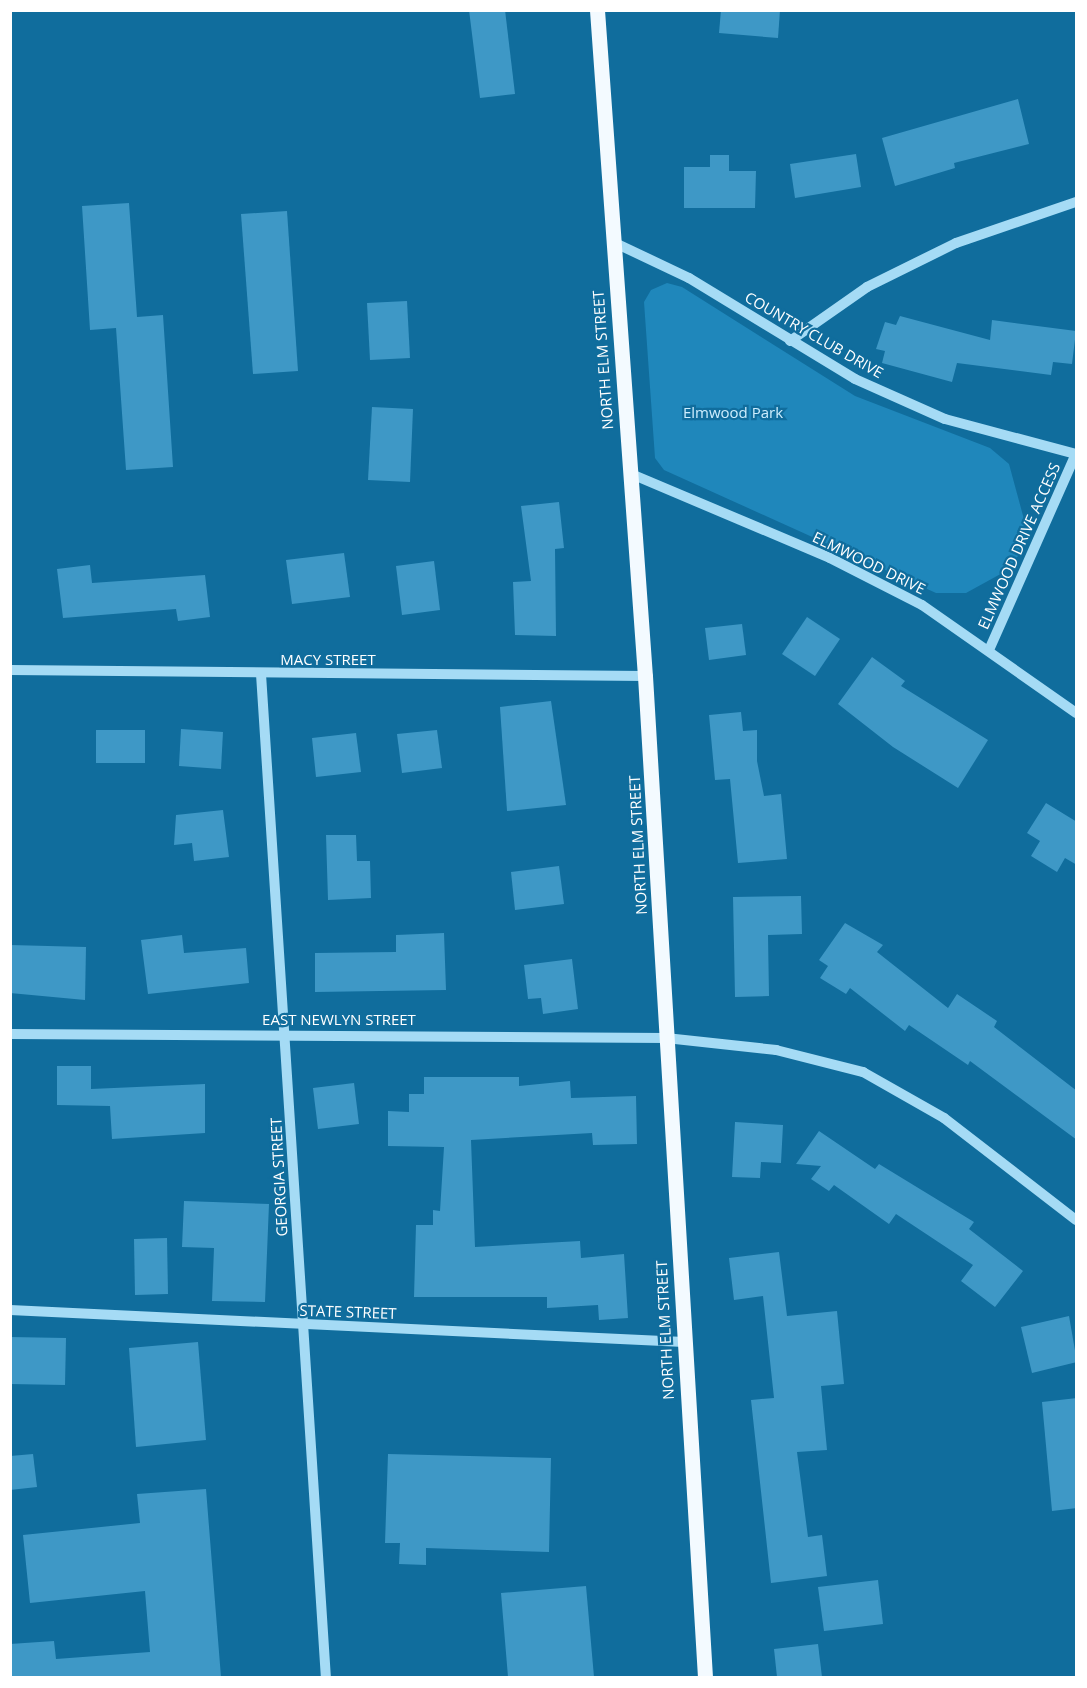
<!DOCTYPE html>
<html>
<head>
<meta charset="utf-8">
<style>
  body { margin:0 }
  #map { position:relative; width:1087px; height:1688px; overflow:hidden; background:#106d9d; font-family:"Open Sans",sans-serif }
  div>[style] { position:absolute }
  .green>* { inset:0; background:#1f87bb }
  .building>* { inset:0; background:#3e98c6 }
  .minor>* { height:10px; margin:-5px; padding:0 5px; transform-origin:5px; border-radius:5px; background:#a5dbf5 }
  .major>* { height:15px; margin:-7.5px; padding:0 7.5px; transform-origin:7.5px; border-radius:7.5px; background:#f3faff }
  span { translate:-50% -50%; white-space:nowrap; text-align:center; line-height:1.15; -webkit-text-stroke:4.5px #106d9d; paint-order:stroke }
  .street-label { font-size:15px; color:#fff }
  .park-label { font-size:15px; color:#ceeefe }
  .frame { position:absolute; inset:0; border:12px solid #fff; pointer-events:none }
</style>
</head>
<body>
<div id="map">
  <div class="green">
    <i style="clip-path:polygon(667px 283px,682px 287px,855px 396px,990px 448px,1009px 464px,1025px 523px,1022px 551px,1006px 571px,966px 593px,936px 593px,664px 470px,655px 458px,644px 302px,651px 290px)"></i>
  </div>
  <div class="building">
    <i style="clip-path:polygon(469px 10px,505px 10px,515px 94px,480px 98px)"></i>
    <i style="clip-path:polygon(721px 10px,780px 10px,778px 38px,719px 33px)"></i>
    <i style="clip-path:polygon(1018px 99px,1029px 144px,954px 163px,955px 168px,895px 186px,882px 138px)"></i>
    <i style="clip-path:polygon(856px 154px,861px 187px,795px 198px,790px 164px)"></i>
    <i style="clip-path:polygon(710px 155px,729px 155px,729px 171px,756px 171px,755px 208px,684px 208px,684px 167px,710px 167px)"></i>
    <i style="clip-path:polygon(129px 203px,137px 317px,163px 315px,173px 467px,126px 470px,116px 328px,90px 330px,82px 206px)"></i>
    <i style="clip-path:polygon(287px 211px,298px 371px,253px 374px,241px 214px)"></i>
    <i style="clip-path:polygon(407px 301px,410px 358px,370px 360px,367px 303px)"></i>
    <i style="clip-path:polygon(900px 316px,990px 340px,992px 320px,1076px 331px,1072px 364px,1053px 362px,1051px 375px,957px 363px,952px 382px,882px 363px,885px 351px,876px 349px,885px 322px,896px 325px)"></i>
    <i style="clip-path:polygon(372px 407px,413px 409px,410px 482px,368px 480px)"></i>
    <i style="clip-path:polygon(559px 502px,564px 548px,555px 549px,556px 636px,515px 635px,513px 582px,531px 581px,521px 506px)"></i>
    <i style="clip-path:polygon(344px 553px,350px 597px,292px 604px,286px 560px)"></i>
    <i style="clip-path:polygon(434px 561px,440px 610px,402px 615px,396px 566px)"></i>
    <i style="clip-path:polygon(90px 565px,92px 583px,205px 575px,210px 617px,178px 621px,176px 609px,63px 618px,57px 569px)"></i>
    <i style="clip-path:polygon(807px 617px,840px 639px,815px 676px,782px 654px)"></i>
    <i style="clip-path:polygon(742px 624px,746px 655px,709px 660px,705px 628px)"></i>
    <i style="clip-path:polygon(872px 657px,905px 681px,901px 686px,988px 740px,958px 788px,893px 747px,838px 704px)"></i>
    <i style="clip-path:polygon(551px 701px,566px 805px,507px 811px,500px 707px)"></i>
    <i style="clip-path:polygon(741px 712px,743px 731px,757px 730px,757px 761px,764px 796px,781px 794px,787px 859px,738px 863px,730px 779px,715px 780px,709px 715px)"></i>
    <i style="clip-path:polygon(181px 729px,223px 732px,221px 769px,179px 766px)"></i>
    <i style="clip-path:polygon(96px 730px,145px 730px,145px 763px,96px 763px)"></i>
    <i style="clip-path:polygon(437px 730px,442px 768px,402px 773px,397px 734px)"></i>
    <i style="clip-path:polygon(356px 733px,361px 772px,316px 777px,312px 738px)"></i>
    <i style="clip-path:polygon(1046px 803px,1077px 822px,1077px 865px,1065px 858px,1057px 872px,1031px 856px,1040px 841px,1027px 833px)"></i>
    <i style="clip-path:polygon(223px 810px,229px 857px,194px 861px,192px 843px,174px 845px,176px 815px)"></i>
    <i style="clip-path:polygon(326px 835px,356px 835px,357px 861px,370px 861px,371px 898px,328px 900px)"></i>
    <i style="clip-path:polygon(559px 866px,564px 904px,515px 910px,511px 872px)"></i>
    <i style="clip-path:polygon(801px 896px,802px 934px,768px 935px,769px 996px,735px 997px,733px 897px)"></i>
    <i style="clip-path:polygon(845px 923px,883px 945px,877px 952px,948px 1008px,957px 994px,997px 1021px,994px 1027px,1077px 1091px,1077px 1140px,970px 1061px,968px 1065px,909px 1025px,905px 1031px,850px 988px,846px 994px,820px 978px,828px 966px,819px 960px)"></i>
    <i style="clip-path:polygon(444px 933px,446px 990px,315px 992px,315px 953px,396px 952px,396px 935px)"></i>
    <i style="clip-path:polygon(182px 935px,184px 953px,246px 948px,249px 983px,148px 994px,141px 940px)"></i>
    <i style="clip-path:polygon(10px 945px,86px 947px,85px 1000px,10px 993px)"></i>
    <i style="clip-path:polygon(572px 959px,578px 1009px,543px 1014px,541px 998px,528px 999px,524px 965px)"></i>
    <i style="clip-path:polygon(57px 1066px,91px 1066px,91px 1089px,205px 1084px,205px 1133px,112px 1139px,110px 1106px,57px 1105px)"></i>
    <i style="clip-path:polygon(424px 1077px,519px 1077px,519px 1086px,570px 1081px,571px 1098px,636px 1096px,637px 1144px,593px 1145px,592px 1133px,471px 1140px,475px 1247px,580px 1241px,581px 1258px,624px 1254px,628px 1318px,599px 1320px,598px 1305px,547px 1308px,547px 1297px,414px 1297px,416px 1225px,433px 1225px,433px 1210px,440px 1211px,444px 1147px,388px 1146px,388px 1111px,409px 1112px,409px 1094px,424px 1094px)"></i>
    <i style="clip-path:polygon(354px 1083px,359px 1124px,318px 1129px,313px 1088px)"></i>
    <i style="clip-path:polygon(735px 1122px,783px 1125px,781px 1163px,761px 1162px,760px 1178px,732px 1177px)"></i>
    <i style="clip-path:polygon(819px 1131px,875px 1169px,879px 1164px,974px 1222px,969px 1229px,1023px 1271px,995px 1307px,961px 1281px,973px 1265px,896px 1214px,889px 1224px,834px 1185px,829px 1191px,811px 1179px,821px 1166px,796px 1164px)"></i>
    <i style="clip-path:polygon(184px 1201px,269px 1204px,265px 1302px,212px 1301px,214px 1248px,182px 1247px)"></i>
    <i style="clip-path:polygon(167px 1238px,168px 1294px,135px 1295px,134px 1239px)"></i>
    <i style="clip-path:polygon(779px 1252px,787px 1316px,837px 1311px,844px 1384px,821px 1386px,827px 1450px,797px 1452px,808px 1537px,822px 1535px,827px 1576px,771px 1583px,751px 1400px,774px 1398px,763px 1296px,734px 1300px,729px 1258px)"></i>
    <i style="clip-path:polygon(1069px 1316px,1077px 1362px,1032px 1373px,1021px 1327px)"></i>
    <i style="clip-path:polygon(10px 1337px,66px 1338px,65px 1385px,10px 1384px)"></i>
    <i style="clip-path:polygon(198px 1342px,206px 1440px,136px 1447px,129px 1348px)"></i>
    <i style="clip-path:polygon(1077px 1398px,1077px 1508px,1052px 1511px,1042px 1402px)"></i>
    <i style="clip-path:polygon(33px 1454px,37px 1487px,10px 1490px,10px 1456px)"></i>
    <i style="clip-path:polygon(388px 1454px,551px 1458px,549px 1552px,426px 1548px,426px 1565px,399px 1564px,400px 1543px,385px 1543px)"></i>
    <i style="clip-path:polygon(206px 1489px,221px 1677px,10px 1677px,10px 1644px,54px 1641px,56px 1659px,150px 1652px,145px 1591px,30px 1603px,23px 1535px,140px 1523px,137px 1494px)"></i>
    <i style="clip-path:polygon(878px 1580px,883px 1624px,824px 1631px,818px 1587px)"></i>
    <i style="clip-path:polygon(586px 1586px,594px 1677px,508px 1677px,501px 1593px)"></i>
    <i style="clip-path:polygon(818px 1644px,822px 1677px,777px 1677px,774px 1649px)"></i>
  </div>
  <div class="minor">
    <i style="left:613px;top:242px;width:84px;rotate:25.3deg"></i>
    <i style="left:689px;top:278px;width:194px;rotate:31.3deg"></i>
    <i style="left:855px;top:379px;width:98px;rotate:24deg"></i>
    <i style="left:945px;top:419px;width:136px;rotate:15deg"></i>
    <i style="left:790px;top:341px;width:94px;rotate:-35deg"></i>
    <i style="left:867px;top:287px;width:99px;rotate:-26.3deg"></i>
    <i style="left:956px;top:243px;width:127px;rotate:-18.9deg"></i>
    <i style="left:629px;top:473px;width:218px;rotate:22.9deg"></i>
    <i style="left:830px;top:558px;width:103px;rotate:27.1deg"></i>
    <i style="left:922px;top:605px;width:188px;rotate:35deg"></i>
    <i style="left:989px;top:650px;width:214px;rotate:-66.1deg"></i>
    <i style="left:10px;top:670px;width:635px;rotate:0.54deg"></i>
    <i style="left:261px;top:674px;width:1006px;rotate:86.3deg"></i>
    <i style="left:10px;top:1034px;width:656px;rotate:0.35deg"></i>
    <i style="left:666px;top:1038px;width:111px;rotate:6.2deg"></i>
    <i style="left:776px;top:1050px;width:90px;rotate:14.2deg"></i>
    <i style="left:863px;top:1072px;width:93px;rotate:29.6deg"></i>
    <i style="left:944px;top:1118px;width:167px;rotate:37.7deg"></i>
    <i style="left:10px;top:1310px;width:675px;rotate:2.72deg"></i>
  </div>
  <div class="major">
    <i style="left:597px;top:10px;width:668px;rotate:85.88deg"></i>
    <i style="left:645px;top:676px;width:1004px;rotate:86.57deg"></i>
  </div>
  <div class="street-label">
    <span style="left:814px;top:335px;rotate:30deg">COUNTRY CLUB DRIVE</span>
    <span style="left:603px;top:360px;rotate:-94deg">NORTH ELM STREET</span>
    <span style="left:1019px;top:546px;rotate:-66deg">ELMWOOD DRIVE ACCESS</span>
    <span style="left:869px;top:563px;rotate:26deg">ELMWOOD DRIVE</span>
    <span style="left:328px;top:660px">MACY STREET</span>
    <span style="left:638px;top:845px;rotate:-93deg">NORTH ELM STREET</span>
    <span style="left:339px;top:1020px">EAST NEWLYN STREET</span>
    <span style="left:279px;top:1177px;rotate:-93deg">GEORGIA STREET</span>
    <span style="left:348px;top:1312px;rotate:2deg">STATE STREET</span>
    <span style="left:665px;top:1330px;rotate:-93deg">NORTH ELM STREET</span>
  </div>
  <div class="park-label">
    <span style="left:733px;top:413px">Elmwood Park</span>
  </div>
  <div class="frame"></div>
</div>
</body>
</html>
